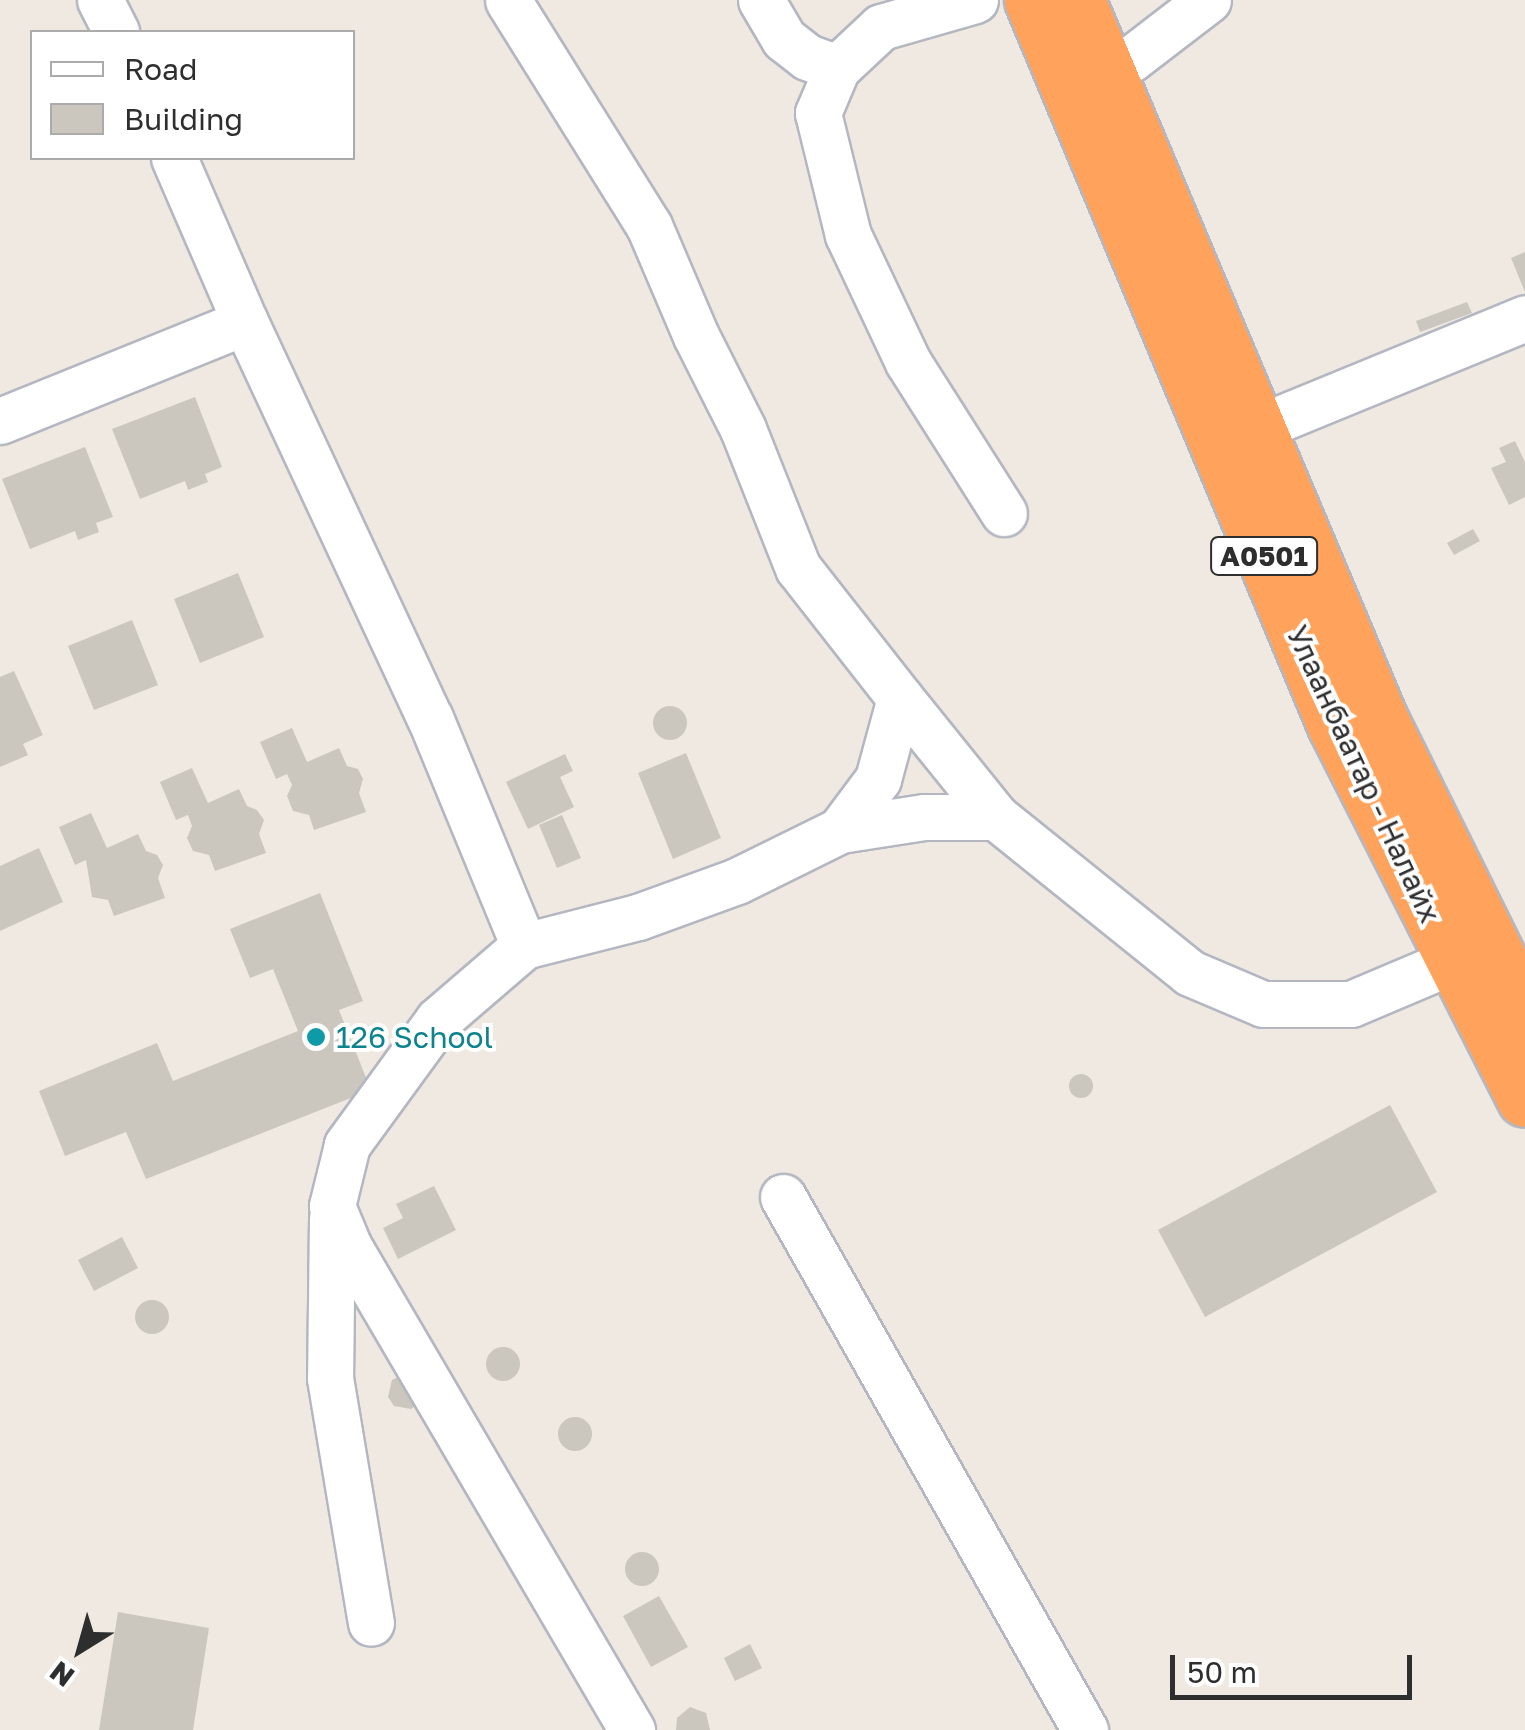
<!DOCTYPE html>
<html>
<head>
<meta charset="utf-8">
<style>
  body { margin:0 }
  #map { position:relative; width:1525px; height:1730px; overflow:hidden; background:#efe9e1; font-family:"Golos Text",sans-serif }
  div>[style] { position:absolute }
  .building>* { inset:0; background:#cbc7bf }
  .round { border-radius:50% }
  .roads { filter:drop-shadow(2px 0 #b4b7c1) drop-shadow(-2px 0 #b4b7c1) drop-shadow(0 2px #b4b7c1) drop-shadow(0 -2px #b4b7c1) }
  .minor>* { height:45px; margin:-22.5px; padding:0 22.5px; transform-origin:22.5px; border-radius:22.5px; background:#fff }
  .highway>* { height:55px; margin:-27.5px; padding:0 27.5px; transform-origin:27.5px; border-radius:27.5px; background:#ffa35c }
  .dots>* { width:28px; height:28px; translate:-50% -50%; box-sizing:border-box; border:5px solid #fff; border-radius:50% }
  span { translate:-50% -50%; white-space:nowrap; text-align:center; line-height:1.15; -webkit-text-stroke:8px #fff; paint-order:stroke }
  .shield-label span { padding:2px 8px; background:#fff; border:2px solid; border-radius:8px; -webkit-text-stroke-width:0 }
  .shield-label { font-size:28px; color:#2e2e2e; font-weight:700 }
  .street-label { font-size:30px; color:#2e2e2e }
  .culture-label { font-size:30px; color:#0d838f }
  .left { translate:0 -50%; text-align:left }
  .legend { position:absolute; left:30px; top:30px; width:325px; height:130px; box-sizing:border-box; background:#fff; border:2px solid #ababab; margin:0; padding:12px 18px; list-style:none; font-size:30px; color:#2e2e2e }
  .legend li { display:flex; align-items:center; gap:20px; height:50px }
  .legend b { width:50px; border:2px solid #ababab }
  .north { position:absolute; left:30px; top:1600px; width:100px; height:100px; -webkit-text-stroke:8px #fff; paint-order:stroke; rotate:217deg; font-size:28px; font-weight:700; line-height:40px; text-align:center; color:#2e2e2e }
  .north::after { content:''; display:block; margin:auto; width:35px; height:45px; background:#2e2e2e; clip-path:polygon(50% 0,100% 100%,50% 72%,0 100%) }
  .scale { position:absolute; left:1170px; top:1655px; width:242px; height:45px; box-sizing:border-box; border:5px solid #2e2e2e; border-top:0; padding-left:12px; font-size:30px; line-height:35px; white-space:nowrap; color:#2e2e2e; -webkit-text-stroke:8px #fff; paint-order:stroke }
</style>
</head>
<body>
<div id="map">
  <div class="building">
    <i style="clip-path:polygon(1525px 252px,1525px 292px,1511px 258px)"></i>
    <i style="clip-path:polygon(1467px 302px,1472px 313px,1420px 332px,1416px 321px)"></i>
    <i style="clip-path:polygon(195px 397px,222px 467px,205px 474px,208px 482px,188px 490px,185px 481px,140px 499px,112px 429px)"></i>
    <i style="clip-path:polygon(1515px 441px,1525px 462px,1525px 497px,1509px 505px,1491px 468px,1506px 462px,1499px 448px)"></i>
    <i style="clip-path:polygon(85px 447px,113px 517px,96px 523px,99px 532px,78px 540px,75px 531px,30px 549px,2px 479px)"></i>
    <i style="clip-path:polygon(1473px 529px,1480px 541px,1454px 555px,1447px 543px)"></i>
    <i style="clip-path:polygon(238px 573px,264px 637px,200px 663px,174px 599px)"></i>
    <i style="clip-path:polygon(132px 620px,158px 685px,94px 710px,68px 646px)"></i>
    <i style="clip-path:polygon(14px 671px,43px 735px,23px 744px,28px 755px,0 767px,0 677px)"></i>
    <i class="round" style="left:653px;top:706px;width:34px;height:34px"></i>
    <i style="clip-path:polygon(292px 728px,307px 762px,339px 748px,347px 766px,358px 769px,363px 779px,359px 793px,366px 812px,314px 830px,309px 815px,293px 811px,287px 796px,292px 785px,287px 774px,276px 779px,260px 742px)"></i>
    <i style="clip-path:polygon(686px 753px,721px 838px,673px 859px,638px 773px)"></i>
    <i style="clip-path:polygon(565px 754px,573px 771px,560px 777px,574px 807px,528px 829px,506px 782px)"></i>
    <i style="clip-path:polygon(192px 768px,208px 803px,239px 789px,247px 806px,257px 810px,264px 820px,259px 834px,266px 853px,215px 871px,209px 855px,193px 851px,187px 838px,192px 826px,188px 815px,176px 820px,160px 782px)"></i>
    <i style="clip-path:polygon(91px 813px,107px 848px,138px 834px,146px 851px,157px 855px,163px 865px,158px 878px,165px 898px,114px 916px,108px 900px,92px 897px,86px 860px,75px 865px,59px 827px)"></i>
    <i style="clip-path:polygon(562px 815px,581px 858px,557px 868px,539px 825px)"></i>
    <i style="clip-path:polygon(39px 848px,63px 902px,0 931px,0 866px)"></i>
    <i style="clip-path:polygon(320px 893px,363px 1001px,339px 1010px,371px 1090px,146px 1179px,126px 1132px,65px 1156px,39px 1091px,157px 1043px,173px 1081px,298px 1031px,273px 969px,250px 978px,230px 929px)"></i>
    <i class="round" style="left:1069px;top:1074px;width:24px;height:24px"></i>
    <i style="clip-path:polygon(1390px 1105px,1437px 1192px,1205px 1317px,1158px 1230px)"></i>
    <i style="clip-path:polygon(434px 1186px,456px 1230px,398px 1259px,383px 1228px,403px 1218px,396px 1204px)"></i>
    <i style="clip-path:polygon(122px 1237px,138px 1268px,94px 1291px,78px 1260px)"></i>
    <i class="round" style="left:135px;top:1300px;width:34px;height:34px"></i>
    <i class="round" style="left:486px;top:1347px;width:34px;height:34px"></i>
    <i style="clip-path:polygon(402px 1375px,420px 1402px,411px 1409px,394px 1406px,388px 1397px,392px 1380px)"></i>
    <i class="round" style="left:558px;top:1417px;width:34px;height:34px"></i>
    <i class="round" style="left:625px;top:1552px;width:34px;height:34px"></i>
    <i style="clip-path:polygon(659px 1596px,688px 1647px,651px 1667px,623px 1616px)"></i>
    <i style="clip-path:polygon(118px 1612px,209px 1628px,193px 1730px,99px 1730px)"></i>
    <i style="clip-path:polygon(750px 1644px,762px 1668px,735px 1681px,724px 1658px)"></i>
    <i style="clip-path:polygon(690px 1707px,706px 1713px,710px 1730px,676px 1730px,677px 1718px)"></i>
  </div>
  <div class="roads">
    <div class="minor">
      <i style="left:100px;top:0;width:36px;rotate:63deg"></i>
      <i style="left:761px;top:0;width:45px;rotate:59.5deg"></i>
      <i style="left:784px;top:39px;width:29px;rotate:38deg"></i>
      <i style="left:807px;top:57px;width:32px;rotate:20deg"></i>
      <i style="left:975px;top:0;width:98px;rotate:164deg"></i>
      <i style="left:881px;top:27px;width:60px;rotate:137deg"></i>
      <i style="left:837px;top:68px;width:49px;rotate:112.9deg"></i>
      <i style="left:818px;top:113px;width:126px;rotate:76.2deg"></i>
      <i style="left:848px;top:235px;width:140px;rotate:64.7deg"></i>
      <i style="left:908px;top:362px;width:179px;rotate:57.6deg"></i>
      <i style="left:1105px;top:70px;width:28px;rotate:-23deg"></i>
      <i style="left:1131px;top:59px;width:97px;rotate:-37.5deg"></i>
      <i style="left:174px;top:158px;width:179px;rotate:66.6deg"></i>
      <i style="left:245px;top:322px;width:437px;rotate:65deg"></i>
      <i style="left:430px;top:718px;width:247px;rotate:67.6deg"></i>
      <i style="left:524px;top:946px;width:118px;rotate:-14.3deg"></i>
      <i style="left:638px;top:917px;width:105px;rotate:-20deg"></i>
      <i style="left:737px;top:881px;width:115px;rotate:-26.3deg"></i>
      <i style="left:840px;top:830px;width:64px;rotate:-53.3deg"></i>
      <i style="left:878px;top:779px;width:84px;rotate:-74.8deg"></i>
      <i style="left:900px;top:698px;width:165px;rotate:-128.1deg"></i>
      <i style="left:798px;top:568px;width:149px;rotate:-111.6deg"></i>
      <i style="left:743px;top:429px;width:104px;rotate:-116.8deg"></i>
      <i style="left:696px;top:336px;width:120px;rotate:-113.1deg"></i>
      <i style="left:649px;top:226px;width:266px;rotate:-122deg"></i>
      <i style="left:0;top:421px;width:264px;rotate:-22deg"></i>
      <i style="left:1255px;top:429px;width:292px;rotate:-22.3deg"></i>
      <i style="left:900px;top:698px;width:153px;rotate:51.1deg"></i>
      <i style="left:996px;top:817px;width:249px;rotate:38.8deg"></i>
      <i style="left:1190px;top:973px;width:79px;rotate:23deg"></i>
      <i style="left:1263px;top:1004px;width:88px"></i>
      <i style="left:1351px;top:1004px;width:111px;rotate:-22.9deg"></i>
      <i style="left:840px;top:830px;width:85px;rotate:-8.8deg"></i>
      <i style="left:924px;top:817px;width:72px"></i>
      <i style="left:524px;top:946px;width:113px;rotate:139.3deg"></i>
      <i style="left:438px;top:1020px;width:155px;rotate:126.1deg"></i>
      <i style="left:347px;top:1145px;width:63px;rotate:103.8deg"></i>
      <i style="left:332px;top:1206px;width:44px;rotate:67.5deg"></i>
      <i style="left:349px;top:1247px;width:560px;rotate:59.63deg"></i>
      <i style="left:783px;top:1197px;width:613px;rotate:60.46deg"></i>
      <i style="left:332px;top:1218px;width:160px;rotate:90.7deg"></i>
      <i style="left:330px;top:1378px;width:248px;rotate:80.5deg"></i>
    </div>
    <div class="highway">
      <i style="left:1032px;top:0;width:786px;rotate:67.32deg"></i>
      <i style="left:1335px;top:725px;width:419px;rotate:63.1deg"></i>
      <i style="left:1077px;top:0;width:778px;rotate:67.16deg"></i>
      <i style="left:1379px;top:717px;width:329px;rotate:63.7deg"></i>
    </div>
  </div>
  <div class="dots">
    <i style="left:316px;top:1037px;background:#0f9aa8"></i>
  </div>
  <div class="shield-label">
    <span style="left:1264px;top:556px">A0501</span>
  </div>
  <div class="street-label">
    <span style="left:1364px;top:774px;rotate:65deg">Улаанбаатар - Налайх</span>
  </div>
  <div class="culture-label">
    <span class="left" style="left:336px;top:1037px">126 School</span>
  </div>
  <ul class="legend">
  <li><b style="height:12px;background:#fff"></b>Road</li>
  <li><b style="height:28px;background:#cbc7bf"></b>Building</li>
  </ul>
  <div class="north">N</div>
  <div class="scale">50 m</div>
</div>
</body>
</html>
